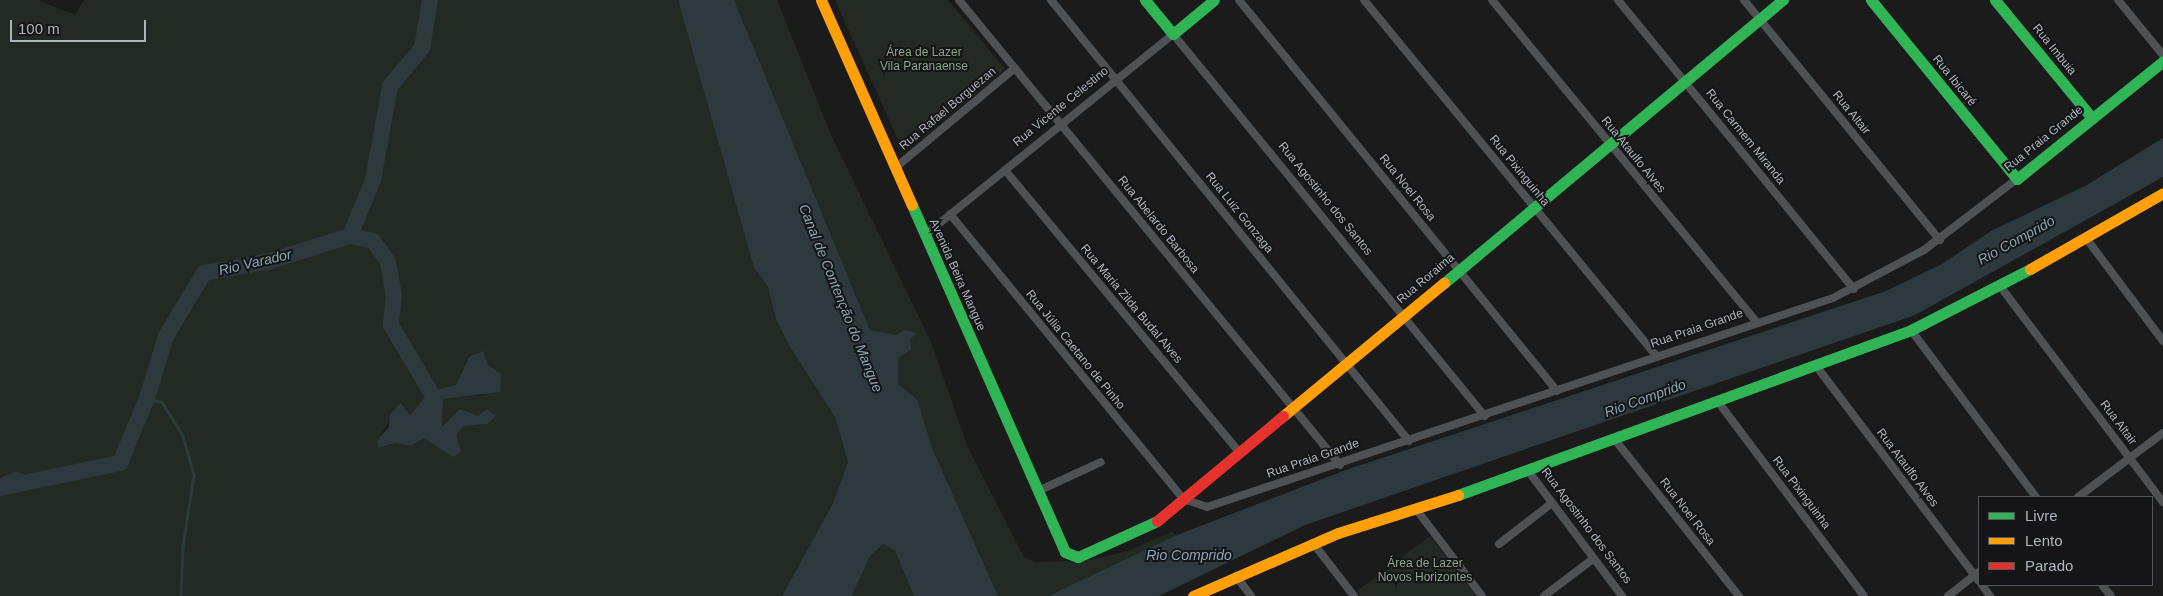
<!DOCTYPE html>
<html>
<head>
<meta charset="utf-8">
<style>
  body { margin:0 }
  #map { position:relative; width:2163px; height:596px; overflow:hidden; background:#1b1b1b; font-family:Helvetica,sans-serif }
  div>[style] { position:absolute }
  .green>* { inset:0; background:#232a23 }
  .water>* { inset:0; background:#2e393d }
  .stream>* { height:2.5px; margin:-1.25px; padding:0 1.25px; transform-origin:1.25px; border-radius:1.25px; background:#2e393d }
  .river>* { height:16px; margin:-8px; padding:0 8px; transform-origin:8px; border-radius:8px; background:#2e393d }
  .street>* { height:8px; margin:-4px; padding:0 4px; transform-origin:4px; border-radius:4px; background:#4f5254 }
  .fast>* { height:11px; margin:-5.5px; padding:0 5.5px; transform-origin:5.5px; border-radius:5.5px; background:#30b455 }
  .slow>* { height:11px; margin:-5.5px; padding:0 5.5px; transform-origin:5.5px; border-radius:5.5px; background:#ff9f0a }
  .jam>* { height:11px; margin:-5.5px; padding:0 5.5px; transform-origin:5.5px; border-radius:5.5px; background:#e5322d }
  span { translate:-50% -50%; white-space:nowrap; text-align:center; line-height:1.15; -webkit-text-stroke:4px #151517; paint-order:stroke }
  .street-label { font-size:12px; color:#adb4bb }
  .park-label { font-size:12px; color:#89a586 }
  .water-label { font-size:14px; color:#87a7b4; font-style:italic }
  .legend { position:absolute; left:1978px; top:496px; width:175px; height:90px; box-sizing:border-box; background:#151517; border:1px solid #525559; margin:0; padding:6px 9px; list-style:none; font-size:15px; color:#adb4bb }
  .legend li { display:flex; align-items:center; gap:10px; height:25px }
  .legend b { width:25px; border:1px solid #525559 }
  .scale { position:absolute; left:10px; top:20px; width:136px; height:22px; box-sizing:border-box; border:2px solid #adb4bb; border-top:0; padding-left:6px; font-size:15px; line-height:18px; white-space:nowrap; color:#adb4bb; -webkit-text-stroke:4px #151517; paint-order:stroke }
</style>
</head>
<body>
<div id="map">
  <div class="green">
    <i style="clip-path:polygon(evenodd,0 0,38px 0,75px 15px,84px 0,678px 0,754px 268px,768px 287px,776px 319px,790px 347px,835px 417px,848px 462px,832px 505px,782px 596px,0 596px,0 495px,38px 480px,16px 471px,0 478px,0 0,469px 356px,501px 374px,484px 395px,443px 398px,442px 428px,460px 409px,487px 424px,464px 426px,456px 435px,424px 438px,411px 446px,395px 443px,379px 448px,378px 439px,401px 403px,410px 415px,430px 391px,456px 385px,469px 356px)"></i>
    <i style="clip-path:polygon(734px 0,777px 0,831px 135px,931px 342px,968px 448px,1024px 557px,1035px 562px,1085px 561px,1128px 551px,1171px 532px,1177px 535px,1048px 596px,998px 596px,933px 450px,917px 399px,898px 384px,898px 357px,911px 350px,896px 335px,870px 330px)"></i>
    <i style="clip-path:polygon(835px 0,948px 0,1005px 69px,904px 153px)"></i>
    <i style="clip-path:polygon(1430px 536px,1476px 596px,1360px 596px,1357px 591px)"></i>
    <i style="clip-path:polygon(883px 544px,895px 551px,914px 596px,852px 596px,870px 556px)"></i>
  </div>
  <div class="water">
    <i style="clip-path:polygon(678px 0,734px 0,870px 330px,896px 335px,905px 330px,916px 333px,910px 340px,911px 350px,898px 358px,898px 384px,917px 399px,933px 450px,998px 596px,914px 596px,895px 551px,883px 544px,870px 556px,852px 596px,782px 596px,832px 505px,848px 462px,835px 417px,790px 347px,776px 319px,768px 287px,754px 268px)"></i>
    <i style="clip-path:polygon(2163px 138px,2163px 177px,1915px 315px,1305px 525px,1159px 596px,1048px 596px,1177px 535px,1346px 470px,1886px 291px,1942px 264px,1991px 231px,2085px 186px)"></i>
    <i style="clip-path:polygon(483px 351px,488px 365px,501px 374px,500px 392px,443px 399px,442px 427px,460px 409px,478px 416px,487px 409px,496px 416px,487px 424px,464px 426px,456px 435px,461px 452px,453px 457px,424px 438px,411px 446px,395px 443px,378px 448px,378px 439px,389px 427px,390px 414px,401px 403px,410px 415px,430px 391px,456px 385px,469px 357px)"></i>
    <i style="clip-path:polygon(16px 471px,38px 480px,0 495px,0 478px)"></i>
  </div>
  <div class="stream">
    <i style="left:147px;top:398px;width:16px;rotate:15deg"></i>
    <i style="left:162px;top:402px;width:40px;rotate:58deg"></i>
    <i style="left:183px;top:436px;width:41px;rotate:74.2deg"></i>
    <i style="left:194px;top:475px;width:73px;rotate:98.7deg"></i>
    <i style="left:183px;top:547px;width:49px;rotate:92.3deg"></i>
  </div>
  <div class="river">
    <i style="left:350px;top:236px;width:24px;rotate:12deg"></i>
    <i style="left:373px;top:241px;width:26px;rotate:54deg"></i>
    <i style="left:388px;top:262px;width:34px;rotate:80deg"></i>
    <i style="left:394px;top:295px;width:30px;rotate:96deg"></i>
    <i style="left:391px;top:325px;width:77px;rotate:59.4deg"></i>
    <i style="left:0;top:488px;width:123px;rotate:-11.8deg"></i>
    <i style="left:120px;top:463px;width:70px;rotate:-67.4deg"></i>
    <i style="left:147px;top:398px;width:65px;rotate:-73deg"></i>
    <i style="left:166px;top:336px;width:74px;rotate:-58.9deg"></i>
    <i style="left:204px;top:273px;width:67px;rotate:-10.3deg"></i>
    <i style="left:270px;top:261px;width:84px;rotate:-17.4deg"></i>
    <i style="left:350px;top:236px;width:61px;rotate:-67.7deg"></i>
    <i style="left:373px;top:180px;width:96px;rotate:-79.7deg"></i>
    <i style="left:390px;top:86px;width:50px;rotate:-49.9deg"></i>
    <i style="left:422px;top:48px;width:49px;rotate:-80.5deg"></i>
  </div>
  <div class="street">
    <i style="left:959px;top:0;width:601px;rotate:50.67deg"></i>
    <i style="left:1051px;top:0;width:568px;rotate:50.93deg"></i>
    <i style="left:1239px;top:0;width:504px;rotate:50.88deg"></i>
    <i style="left:1364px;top:0;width:462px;rotate:50.6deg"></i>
    <i style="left:1492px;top:0;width:418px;rotate:50.6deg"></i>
    <i style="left:1618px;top:0;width:373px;rotate:50.8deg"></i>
    <i style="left:1744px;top:0;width:310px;rotate:50.8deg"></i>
    <i style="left:2118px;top:0;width:71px;rotate:50.7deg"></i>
    <i style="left:895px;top:168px;width:156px;rotate:-39.8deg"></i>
    <i style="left:1005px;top:170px;width:366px;rotate:50.3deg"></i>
    <i style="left:950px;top:214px;width:368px;rotate:50.7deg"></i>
    <i style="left:1183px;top:499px;width:25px;rotate:18deg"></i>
    <i style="left:1207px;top:507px;width:660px;rotate:-18.46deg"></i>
    <i style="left:1833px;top:298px;width:103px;rotate:-27.8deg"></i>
    <i style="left:1924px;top:250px;width:117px;rotate:-37.4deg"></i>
    <i style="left:925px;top:235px;width:319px;rotate:-39deg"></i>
    <i style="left:1173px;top:34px;width:493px;rotate:50.8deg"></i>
    <i style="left:2086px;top:238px;width:129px;rotate:53.2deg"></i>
    <i style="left:2000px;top:286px;width:271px;rotate:53deg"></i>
    <i style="left:1911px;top:330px;width:209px;rotate:53.2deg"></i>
    <i style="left:1817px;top:367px;width:268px;rotate:52.9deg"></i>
    <i style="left:1719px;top:403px;width:241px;rotate:53.1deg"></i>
    <i style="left:1616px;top:441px;width:198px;rotate:51.6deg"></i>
    <i style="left:1529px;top:472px;width:155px;rotate:53.1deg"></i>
    <i style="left:1038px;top:491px;width:69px;rotate:-24.7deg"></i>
    <i style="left:2078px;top:497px;width:106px;rotate:-37deg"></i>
    <i style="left:1416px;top:509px;width:109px;rotate:52.8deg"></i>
    <i style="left:1313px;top:543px;width:67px;rotate:52.3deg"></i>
    <i style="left:1499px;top:544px;width:67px;rotate:-37.7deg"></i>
    <i style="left:1236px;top:576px;width:25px;rotate:53deg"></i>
    <i style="left:1982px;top:585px;width:14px;rotate:54deg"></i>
    <i style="left:2102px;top:585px;width:14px;rotate:51deg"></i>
    <i style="left:1544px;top:596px;width:61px;rotate:-37.1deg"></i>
    <i style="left:1948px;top:596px;width:39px;rotate:-38deg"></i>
  </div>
  <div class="fast">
    <i style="left:1145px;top:0;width:44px;rotate:50.5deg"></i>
    <i style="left:1173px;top:34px;width:53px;rotate:-39.7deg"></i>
    <i style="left:1871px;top:0;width:231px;rotate:50.8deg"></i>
    <i style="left:2017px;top:179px;width:188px;rotate:-38.9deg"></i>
    <i style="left:1995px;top:0;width:153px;rotate:50.6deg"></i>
    <i style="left:912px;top:205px;width:379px;rotate:66.2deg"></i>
    <i style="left:1065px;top:552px;width:14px;rotate:21deg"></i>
    <i style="left:1078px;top:557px;width:87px;rotate:-24.5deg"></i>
    <i style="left:1444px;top:283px;width:442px;rotate:-39.9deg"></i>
    <i style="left:1458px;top:495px;width:482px;rotate:-20deg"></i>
    <i style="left:1911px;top:330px;width:134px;rotate:-27.1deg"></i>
  </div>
  <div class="slow">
    <i style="left:821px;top:0;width:224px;rotate:66.1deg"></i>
    <i style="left:2030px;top:269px;width:153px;rotate:-29.7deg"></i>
    <i style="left:1283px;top:416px;width:209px;rotate:-39.6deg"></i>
    <i style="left:1193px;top:596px;width:158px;rotate:-23.5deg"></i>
    <i style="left:1338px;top:533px;width:126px;rotate:-17.6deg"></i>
  </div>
  <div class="jam">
    <i style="left:1157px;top:521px;width:164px;rotate:-39.8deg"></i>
  </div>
  <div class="street-label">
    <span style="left:2054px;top:50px;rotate:51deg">Rua Imbuia</span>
    <span style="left:1954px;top:81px;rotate:51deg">Rua Ibicaré</span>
    <span style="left:1061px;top:107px;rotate:-39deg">Rua Vicente Celestino</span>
    <span style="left:948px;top:109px;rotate:-40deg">Rua Rafael Borguezan</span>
    <span style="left:1851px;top:113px;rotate:51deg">Rua Altair</span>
    <span style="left:1745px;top:137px;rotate:51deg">Rua Carmem Miranda</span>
    <span style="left:2044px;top:139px;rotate:-39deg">Rua Praia Grande</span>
    <span style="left:1633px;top:155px;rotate:51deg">Rua Ataulfo Alves</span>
    <span style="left:1519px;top:171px;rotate:51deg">Rua Pixinguinha</span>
    <span style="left:1407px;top:188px;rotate:51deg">Rua Noel Rosa</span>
    <span style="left:1325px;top:199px;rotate:51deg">Rua Agostinho dos Santos</span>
    <span style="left:1239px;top:213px;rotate:51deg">Rua Luiz Gonzaga</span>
    <span style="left:1158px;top:225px;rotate:51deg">Rua Abelardo Barbosa</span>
    <span style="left:957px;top:275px;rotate:66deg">Avenida Beira Mangue</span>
    <span style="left:1426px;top:279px;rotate:-40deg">Rua Roraima</span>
    <span style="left:1131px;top:304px;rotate:50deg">Rua Maria Zilda Budal Alves</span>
    <span style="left:1697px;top:329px;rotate:-19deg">Rua Praia Grande</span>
    <span style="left:1075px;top:350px;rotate:51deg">Rua Júlia Caetano de Pinho</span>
    <span style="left:2118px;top:423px;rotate:53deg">Rua Altair</span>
    <span style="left:1313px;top:459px;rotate:-19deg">Rua Praia Grande</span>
    <span style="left:1907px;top:468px;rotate:53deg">Rua Ataulfo Alves</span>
    <span style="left:1801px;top:493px;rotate:53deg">Rua Pixinguinha</span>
    <span style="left:1687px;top:512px;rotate:52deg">Rua Noel Rosa</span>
    <span style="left:1586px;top:526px;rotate:53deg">Rua Agostinho dos Santos</span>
  </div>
  <div class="park-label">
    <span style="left:924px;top:60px">Área de Lazer<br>Vila Paranaense</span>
    <span style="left:1425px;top:571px">Área de Lazer<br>Novos Horizontes</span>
  </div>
  <div class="water-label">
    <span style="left:2016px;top:240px;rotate:-29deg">Rio Comprido</span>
    <span style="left:255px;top:262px;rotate:-13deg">Rio Varador</span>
    <span style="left:841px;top:298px;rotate:68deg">Canal de Contenção do Mangue</span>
    <span style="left:1645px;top:398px;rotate:-20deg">Rio Comprido</span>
    <span style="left:1189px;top:555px">Rio Comprido</span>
  </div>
  <ul class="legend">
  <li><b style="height:6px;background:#30b455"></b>Livre</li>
  <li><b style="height:6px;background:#ff9f0a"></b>Lento</li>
  <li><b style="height:6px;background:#e5322d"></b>Parado</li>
  </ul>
  <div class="scale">100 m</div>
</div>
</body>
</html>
